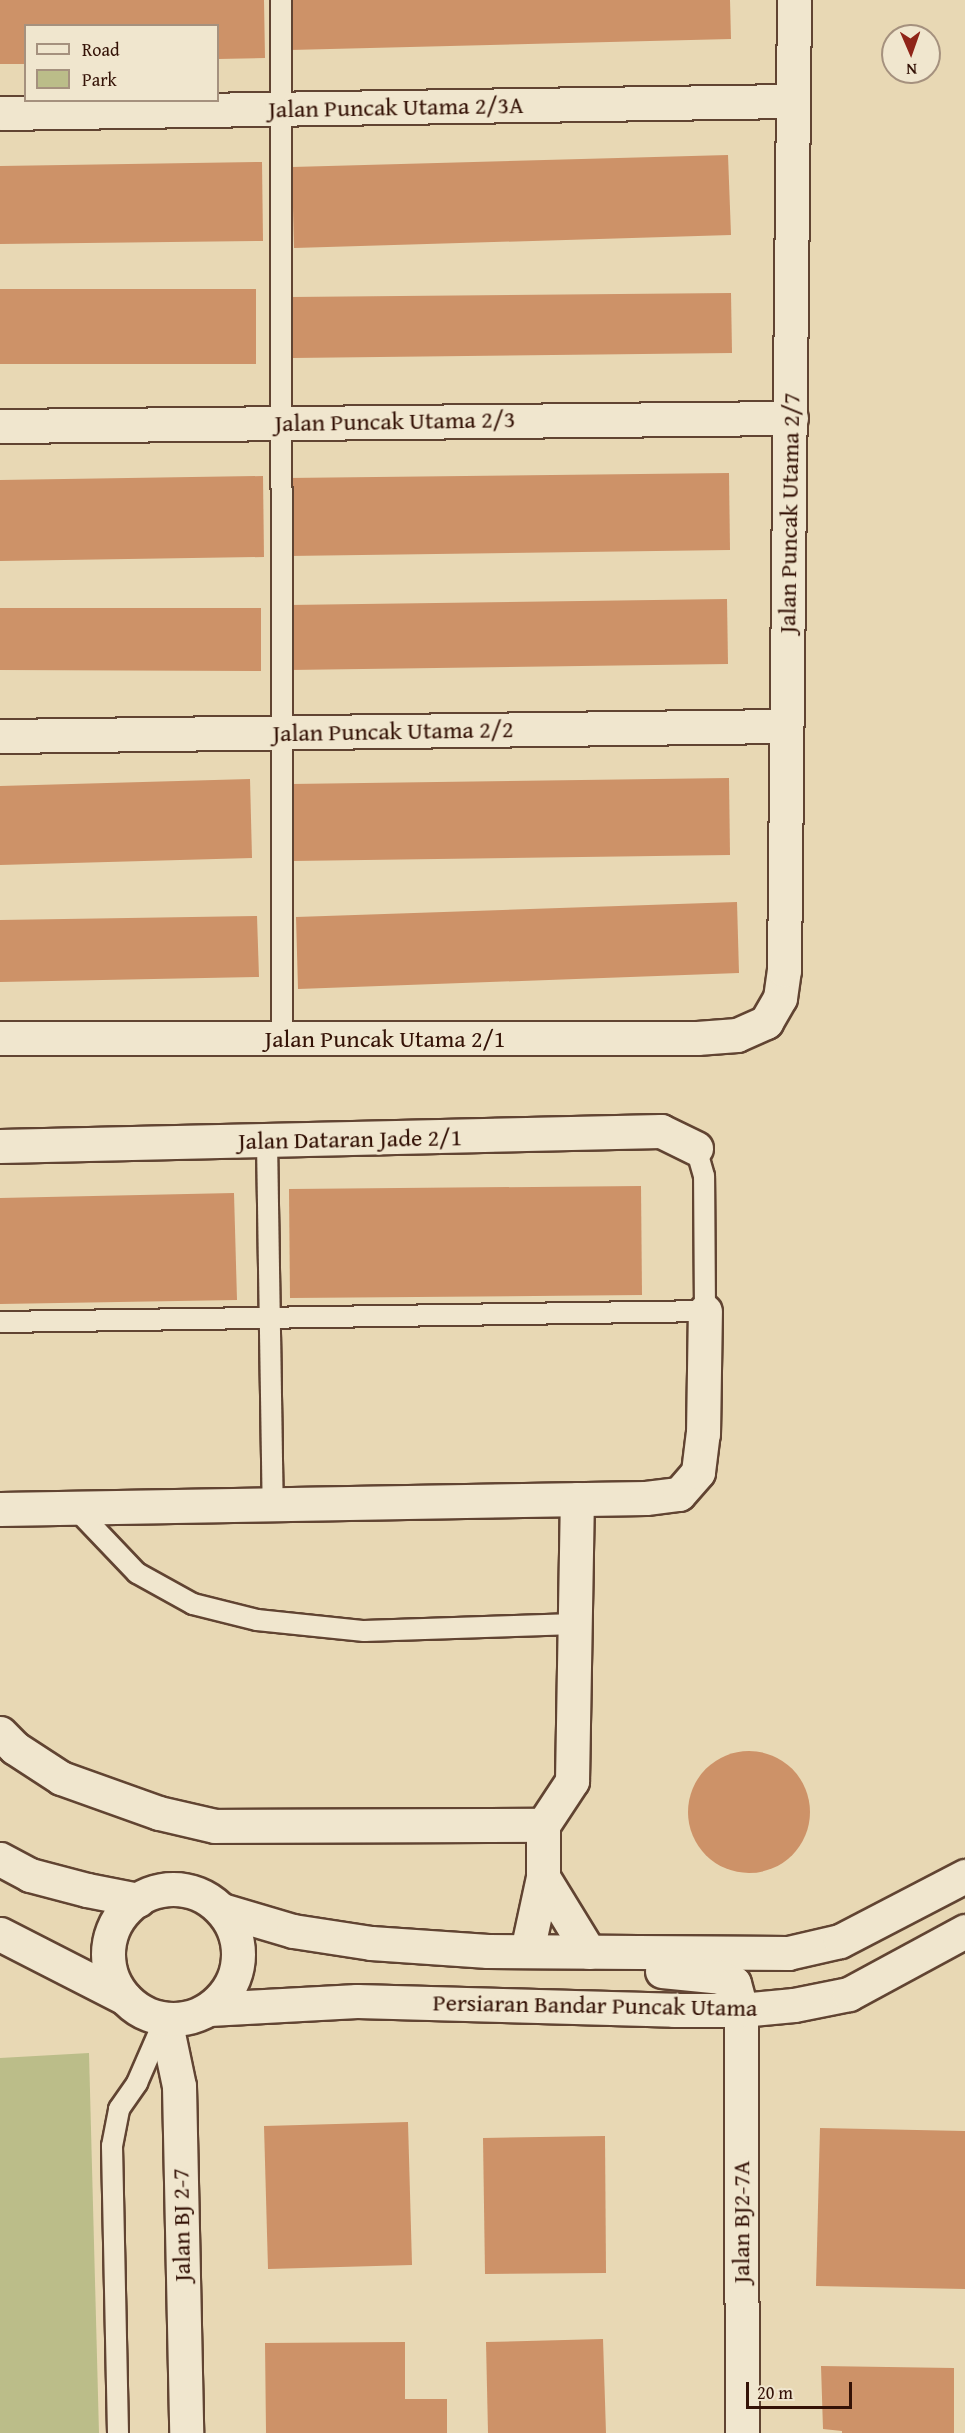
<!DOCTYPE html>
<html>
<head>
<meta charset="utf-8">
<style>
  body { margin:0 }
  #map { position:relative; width:965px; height:2433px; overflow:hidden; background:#e8d8b4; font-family:"Gentium Book Plus",serif }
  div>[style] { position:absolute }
  .green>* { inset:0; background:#bbbd89 }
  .building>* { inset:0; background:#cd9268 }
  .round { border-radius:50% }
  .roads { filter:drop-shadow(2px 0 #614432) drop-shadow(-2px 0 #614432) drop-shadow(0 2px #614432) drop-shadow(0 -2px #614432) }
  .service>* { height:20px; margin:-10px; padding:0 10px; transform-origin:10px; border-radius:10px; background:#f0e6ce }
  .minor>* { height:33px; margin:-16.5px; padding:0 16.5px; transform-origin:16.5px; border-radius:16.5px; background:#f0e6ce }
  .tertiary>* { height:33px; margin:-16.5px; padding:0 16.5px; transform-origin:16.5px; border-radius:16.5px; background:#f0e6ce }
  .tertiary>.ring { margin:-16.5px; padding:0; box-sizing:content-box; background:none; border:33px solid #f0e6ce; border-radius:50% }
  span { translate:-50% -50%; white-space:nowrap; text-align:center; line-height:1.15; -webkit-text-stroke:6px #f0e6ce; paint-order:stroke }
  .street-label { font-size:24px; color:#341206 }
  .legend { position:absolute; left:24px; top:24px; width:195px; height:78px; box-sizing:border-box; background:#f0e6ce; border:2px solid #a5917e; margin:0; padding:8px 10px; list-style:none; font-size:18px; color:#341206 }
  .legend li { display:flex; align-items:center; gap:12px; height:30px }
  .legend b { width:30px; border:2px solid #a5917e }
  .north { position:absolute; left:881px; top:24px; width:60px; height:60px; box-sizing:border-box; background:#f0e6ce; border:2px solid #a5917e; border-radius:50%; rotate:178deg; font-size:16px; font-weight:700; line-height:24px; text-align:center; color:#341206 }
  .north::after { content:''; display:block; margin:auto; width:21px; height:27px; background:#8f2418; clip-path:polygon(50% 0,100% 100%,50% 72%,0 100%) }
  .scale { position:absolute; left:746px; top:2382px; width:106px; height:27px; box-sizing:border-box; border:3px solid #341206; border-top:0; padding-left:8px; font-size:18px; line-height:21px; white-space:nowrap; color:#341206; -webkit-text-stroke:4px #f0e6ce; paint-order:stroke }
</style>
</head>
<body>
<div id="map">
  <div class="green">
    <i style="clip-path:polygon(89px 2053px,99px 2433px,0 2433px,0 2058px)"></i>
  </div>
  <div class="building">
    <i style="clip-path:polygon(0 0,264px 0,265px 58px,218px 59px,218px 26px,26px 26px,26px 64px,0 64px)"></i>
    <i style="clip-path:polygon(289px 0,730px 0,731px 39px,290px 50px)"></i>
    <i style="clip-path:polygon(728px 155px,731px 235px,294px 248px,292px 167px)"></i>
    <i style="clip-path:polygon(262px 162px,263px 241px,0 244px,0 166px)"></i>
    <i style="clip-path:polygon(0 289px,256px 289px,256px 364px,0 364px)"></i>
    <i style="clip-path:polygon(731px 293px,732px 353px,292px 358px,291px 297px)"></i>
    <i style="clip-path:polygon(729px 473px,730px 550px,288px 556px,287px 478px)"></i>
    <i style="clip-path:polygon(263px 476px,264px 557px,0 561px,0 480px)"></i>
    <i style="clip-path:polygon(727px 599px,728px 664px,289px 670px,288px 605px)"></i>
    <i style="clip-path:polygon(0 608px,261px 608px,261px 671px,0 670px)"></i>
    <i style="clip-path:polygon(729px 778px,730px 855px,292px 861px,291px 784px)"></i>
    <i style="clip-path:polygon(250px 779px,252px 858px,0 865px,0 786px)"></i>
    <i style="clip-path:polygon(737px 902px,739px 973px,298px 989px,296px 917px)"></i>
    <i style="clip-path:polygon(257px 916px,259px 977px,0 982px,0 920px)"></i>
    <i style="clip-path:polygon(641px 1186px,642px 1295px,290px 1298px,289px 1189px)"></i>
    <i style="clip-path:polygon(234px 1193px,237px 1300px,0 1304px,0 1198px)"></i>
    <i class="round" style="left:688px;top:1751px;width:122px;height:122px"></i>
    <i style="clip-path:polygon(408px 2122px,412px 2265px,268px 2269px,264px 2126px)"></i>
    <i style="clip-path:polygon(820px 2128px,965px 2131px,965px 2289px,816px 2286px)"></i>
    <i style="clip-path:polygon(605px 2136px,606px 2273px,485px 2274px,483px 2138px)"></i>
    <i style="clip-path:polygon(603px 2339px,606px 2433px,488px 2433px,486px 2342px)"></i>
    <i style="clip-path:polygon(405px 2342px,405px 2399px,447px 2399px,447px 2433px,266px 2433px,265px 2343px)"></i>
    <i style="clip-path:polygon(821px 2366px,954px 2368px,954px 2433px,842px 2433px,842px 2431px,823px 2429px)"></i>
  </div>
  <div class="roads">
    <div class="service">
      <i style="left:281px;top:0;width:1039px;rotate:89.94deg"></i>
      <i style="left:267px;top:1141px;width:363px;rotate:89.1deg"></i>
      <i style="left:0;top:1322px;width:705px;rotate:-0.89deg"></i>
      <i style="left:705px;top:1311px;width:135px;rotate:-90.4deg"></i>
      <i style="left:704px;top:1176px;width:29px;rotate:-106deg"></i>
      <i style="left:75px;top:1508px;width:90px;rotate:46.4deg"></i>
      <i style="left:137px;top:1573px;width:64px;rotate:29deg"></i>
      <i style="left:193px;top:1604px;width:66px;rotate:14deg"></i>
      <i style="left:257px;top:1620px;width:108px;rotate:5.9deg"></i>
      <i style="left:364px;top:1631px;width:211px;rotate:-1.9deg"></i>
      <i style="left:118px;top:2433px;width:287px;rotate:-91.2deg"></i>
      <i style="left:112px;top:2146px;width:38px;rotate:-79deg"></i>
      <i style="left:119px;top:2109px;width:32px;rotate:-55deg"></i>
      <i style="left:137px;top:2083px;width:68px;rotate:-66.5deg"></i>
    </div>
    <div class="minor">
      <i style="left:0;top:113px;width:793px;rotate:-0.87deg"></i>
      <i style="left:0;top:426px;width:791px;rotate:-0.58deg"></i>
      <i style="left:0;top:736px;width:786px;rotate:-0.73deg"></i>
      <i style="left:0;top:1038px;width:697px"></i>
      <i style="left:697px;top:1038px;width:40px;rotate:-4.3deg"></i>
      <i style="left:737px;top:1035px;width:32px;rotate:-24deg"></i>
      <i style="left:766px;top:1022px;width:28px;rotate:-60deg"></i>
      <i style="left:780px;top:998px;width:28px;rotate:-82deg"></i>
      <i style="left:784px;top:970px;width:970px;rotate:-89.41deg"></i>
      <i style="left:0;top:1146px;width:661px;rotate:-1.3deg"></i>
      <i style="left:661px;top:1131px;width:39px;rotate:26deg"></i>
      <i style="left:0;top:1509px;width:646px;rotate:-0.98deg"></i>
      <i style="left:646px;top:1498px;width:33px;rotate:-7deg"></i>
      <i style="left:679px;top:1494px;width:29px;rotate:-49deg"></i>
      <i style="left:698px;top:1472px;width:38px;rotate:-83deg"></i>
      <i style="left:703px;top:1434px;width:123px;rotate:-89.1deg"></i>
      <i style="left:0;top:1733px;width:21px;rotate:45deg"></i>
      <i style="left:15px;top:1748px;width:55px;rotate:33.1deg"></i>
      <i style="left:61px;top:1778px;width:104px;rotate:19.7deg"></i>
      <i style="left:159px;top:1813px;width:57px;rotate:13.1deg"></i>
      <i style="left:215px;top:1826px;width:328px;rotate:-0.2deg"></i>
      <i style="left:543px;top:1825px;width:53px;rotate:-56.6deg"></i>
      <i style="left:572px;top:1781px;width:282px;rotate:-89deg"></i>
      <i style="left:543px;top:1877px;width:88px;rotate:58.5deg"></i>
      <i style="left:527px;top:1951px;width:76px;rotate:-77.8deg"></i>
      <i style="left:543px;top:1877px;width:52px;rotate:-90deg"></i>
      <i style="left:741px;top:2010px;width:423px;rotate:89.9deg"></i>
      <i style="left:165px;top:2019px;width:68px;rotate:78.2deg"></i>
      <i style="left:179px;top:2086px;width:347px;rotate:88.8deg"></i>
    </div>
    <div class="tertiary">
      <i style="left:0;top:1859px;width:34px;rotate:28deg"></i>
      <i style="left:30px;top:1875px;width:59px;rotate:14.7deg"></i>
      <i style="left:87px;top:1890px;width:52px;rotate:11.1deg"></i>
      <i class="ring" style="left:108px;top:1889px;width:97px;height:97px"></i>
      <i style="left:222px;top:1910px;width:74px;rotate:16.5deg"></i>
      <i style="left:293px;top:1931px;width:79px;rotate:8.7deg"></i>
      <i style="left:371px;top:1943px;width:117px;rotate:3.9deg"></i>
      <i style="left:488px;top:1951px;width:300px;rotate:0.4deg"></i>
      <i style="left:788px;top:1953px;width:53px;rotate:-13deg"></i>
      <i style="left:840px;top:1941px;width:141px;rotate:-27.5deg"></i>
      <i style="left:0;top:1934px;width:140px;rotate:27.1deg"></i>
      <i style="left:662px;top:1971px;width:58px;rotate:5.9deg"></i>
      <i style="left:720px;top:1977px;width:15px;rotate:23deg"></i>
      <i style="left:734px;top:1983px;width:28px;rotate:75deg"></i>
      <i style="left:209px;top:2009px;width:148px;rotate:-3.1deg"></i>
      <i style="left:357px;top:2001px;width:317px;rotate:1.6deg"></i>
      <i style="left:674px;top:2010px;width:67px"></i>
      <i style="left:741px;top:2010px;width:53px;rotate:-5.4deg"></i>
      <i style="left:794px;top:2005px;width:56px;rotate:-11.3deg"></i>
      <i style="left:849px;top:1994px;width:132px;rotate:-28.5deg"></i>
    </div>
  </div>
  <div class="street-label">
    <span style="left:396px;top:107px;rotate:-1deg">Jalan Puncak Utama 2/3A</span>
    <span style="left:395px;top:421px;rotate:-1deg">Jalan Puncak Utama 2/3</span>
    <span style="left:789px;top:513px;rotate:-89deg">Jalan Puncak Utama 2/7</span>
    <span style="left:393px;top:731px;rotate:-1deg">Jalan Puncak Utama 2/2</span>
    <span style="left:385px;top:1039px">Jalan Puncak Utama 2/1</span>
    <span style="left:350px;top:1139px;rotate:-1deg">Jalan Dataran Jade 2/1</span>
    <span style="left:595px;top:2005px;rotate:1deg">Persiaran Bandar Puncak Utama</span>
    <span style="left:741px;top:2222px;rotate:-90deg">Jalan BJ2-7A</span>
    <span style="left:181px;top:2225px;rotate:-91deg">Jalan BJ 2-7</span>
  </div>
  <ul class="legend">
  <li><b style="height:8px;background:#f0e6ce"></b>Road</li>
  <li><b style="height:16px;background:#bbbd89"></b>Park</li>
  </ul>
  <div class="north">N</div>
  <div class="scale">20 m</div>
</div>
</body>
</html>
